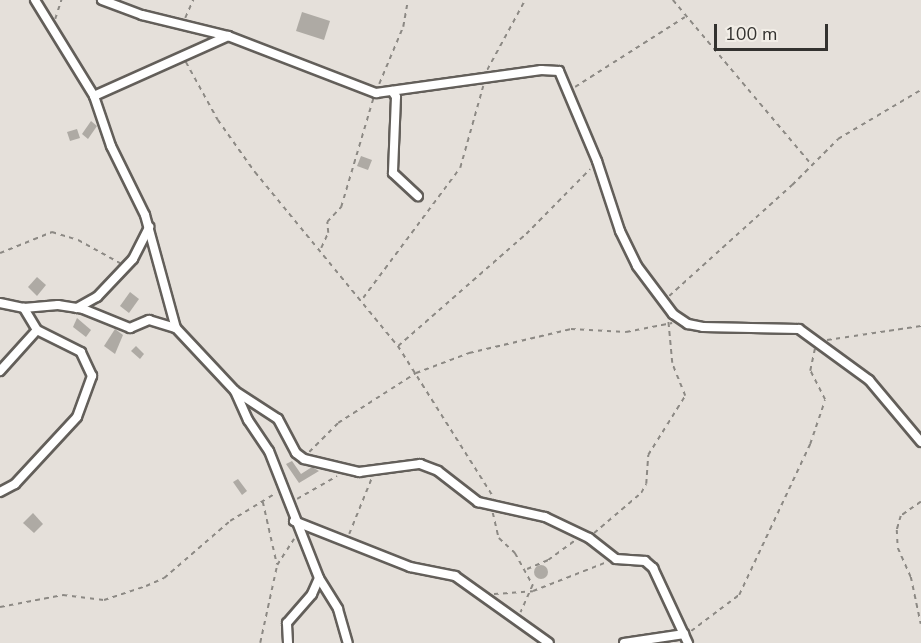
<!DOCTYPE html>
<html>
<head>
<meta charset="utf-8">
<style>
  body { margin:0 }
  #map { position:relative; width:921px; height:643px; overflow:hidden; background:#e5e0da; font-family:"Nunito Sans",sans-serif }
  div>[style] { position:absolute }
  .building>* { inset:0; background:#aeaaa4 }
  .round { border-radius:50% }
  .path>* { height:1.5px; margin-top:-0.75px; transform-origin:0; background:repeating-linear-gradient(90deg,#8c8984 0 4.5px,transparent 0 9px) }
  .roads { filter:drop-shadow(2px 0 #635f5a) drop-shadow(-2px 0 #635f5a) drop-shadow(0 2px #635f5a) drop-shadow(0 -2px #635f5a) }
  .minor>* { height:8px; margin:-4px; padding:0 4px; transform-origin:4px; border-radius:4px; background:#fff }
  span { translate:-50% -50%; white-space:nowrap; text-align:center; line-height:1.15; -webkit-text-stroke:5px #f2eee7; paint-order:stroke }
  .scale { position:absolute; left:714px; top:24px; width:114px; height:27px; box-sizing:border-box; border:3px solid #33322f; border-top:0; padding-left:8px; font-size:18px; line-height:21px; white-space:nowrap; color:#33322f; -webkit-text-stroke:4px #f2eee7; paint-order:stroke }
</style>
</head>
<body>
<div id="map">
  <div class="building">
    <i style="clip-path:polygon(302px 12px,330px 21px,324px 40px,296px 31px)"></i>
    <i style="clip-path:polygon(91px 121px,97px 126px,88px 139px,82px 134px)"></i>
    <i style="clip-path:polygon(77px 129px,80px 138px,70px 141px,67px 132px)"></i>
    <i style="clip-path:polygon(361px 156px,372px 160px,368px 170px,357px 166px)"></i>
    <i style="clip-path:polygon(37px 277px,46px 285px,37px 296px,28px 287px)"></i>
    <i style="clip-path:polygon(130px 292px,139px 299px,129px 313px,120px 306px)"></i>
    <i style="clip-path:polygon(77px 318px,91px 330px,86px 337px,73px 327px)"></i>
    <i style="clip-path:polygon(115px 329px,123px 335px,115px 354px,104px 346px)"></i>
    <i style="clip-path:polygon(136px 346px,144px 354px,140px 359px,131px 351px)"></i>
    <i style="clip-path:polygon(292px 461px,301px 474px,312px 467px,319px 471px,299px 483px,286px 464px)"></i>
    <i style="clip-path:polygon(238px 479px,247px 491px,242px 495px,233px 482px)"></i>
    <i style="clip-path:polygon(33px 513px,43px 524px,34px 533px,23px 523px)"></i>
    <i class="round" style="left:534px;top:565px;width:14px;height:14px"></i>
  </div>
  <div class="path">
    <i style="left:673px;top:0;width:214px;rotate:49.9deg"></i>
    <i style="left:185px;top:18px;width:20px;rotate:-66deg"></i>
    <i style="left:55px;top:19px;width:20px;rotate:-72deg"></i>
    <i style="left:186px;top:62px;width:66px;rotate:61.1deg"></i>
    <i style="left:218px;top:120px;width:64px;rotate:54.6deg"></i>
    <i style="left:255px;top:172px;width:225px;rotate:50.6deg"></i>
    <i style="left:398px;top:346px;width:180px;rotate:57.7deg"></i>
    <i style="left:487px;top:70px;width:80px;rotate:-61.5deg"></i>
    <i style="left:379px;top:84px;width:62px;rotate:-67.2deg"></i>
    <i style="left:403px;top:27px;width:27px;rotate:-80deg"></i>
    <i style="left:575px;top:87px;width:130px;rotate:-32.5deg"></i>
    <i style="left:321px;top:248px;width:17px;rotate:-65deg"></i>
    <i style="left:328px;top:233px;width:11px;rotate:-95deg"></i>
    <i style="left:327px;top:222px;width:21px;rotate:-47deg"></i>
    <i style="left:341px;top:207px;width:113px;rotate:-73.5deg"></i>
    <i style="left:0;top:253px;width:56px;rotate:-22deg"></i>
    <i style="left:52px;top:232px;width:27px;rotate:17deg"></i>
    <i style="left:78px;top:240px;width:48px;rotate:28.7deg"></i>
    <i style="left:669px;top:296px;width:166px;rotate:-42.1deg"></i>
    <i style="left:792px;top:185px;width:65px;rotate:-45deg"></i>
    <i style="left:838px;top:139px;width:96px;rotate:-30.6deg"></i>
    <i style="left:363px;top:298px;width:162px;rotate:-53.3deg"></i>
    <i style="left:460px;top:168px;width:85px;rotate:-74.3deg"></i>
    <i style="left:827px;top:340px;width:95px;rotate:-8.5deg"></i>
    <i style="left:398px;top:346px;width:170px;rotate:-41.2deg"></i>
    <i style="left:526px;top:234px;width:91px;rotate:-45.4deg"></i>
    <i style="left:309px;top:452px;width:41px;rotate:-45deg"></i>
    <i style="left:338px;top:423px;width:93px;rotate:-32.7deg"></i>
    <i style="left:416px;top:373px;width:57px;rotate:-20.7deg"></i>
    <i style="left:469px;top:353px;width:105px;rotate:-13.2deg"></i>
    <i style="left:571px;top:329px;width:55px;rotate:3.1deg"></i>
    <i style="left:626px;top:332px;width:47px;rotate:-11.1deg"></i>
    <i style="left:297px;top:499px;width:46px;rotate:-29.9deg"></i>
    <i style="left:263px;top:502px;width:64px;rotate:77.3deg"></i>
    <i style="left:921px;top:502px;width:24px;rotate:145deg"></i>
    <i style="left:901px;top:516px;width:15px;rotate:106deg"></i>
    <i style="left:897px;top:530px;width:18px;rotate:87deg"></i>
    <i style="left:898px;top:548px;width:32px;rotate:66deg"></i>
    <i style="left:911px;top:577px;width:48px;rotate:78deg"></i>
    <i style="left:493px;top:513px;width:26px;rotate:77deg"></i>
    <i style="left:499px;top:538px;width:22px;rotate:43deg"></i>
    <i style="left:515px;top:553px;width:37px;rotate:61deg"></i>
    <i style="left:533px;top:585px;width:30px;rotate:114deg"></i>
    <i style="left:594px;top:533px;width:62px;rotate:-40.4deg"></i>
    <i style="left:641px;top:493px;width:10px;rotate:-61deg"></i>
    <i style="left:646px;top:484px;width:29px;rotate:-86deg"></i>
    <i style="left:648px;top:455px;width:70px;rotate:-57.9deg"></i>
    <i style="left:685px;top:396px;width:35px;rotate:-112deg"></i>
    <i style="left:672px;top:363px;width:43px;rotate:-95.3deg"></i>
    <i style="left:349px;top:534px;width:61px;rotate:-68deg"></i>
    <i style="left:527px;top:569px;width:23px;rotate:-23deg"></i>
    <i style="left:548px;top:560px;width:32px;rotate:-36deg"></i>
    <i style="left:494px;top:594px;width:39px;rotate:-4deg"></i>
    <i style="left:533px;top:591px;width:79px;rotate:-21.4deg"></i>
    <i style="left:0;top:607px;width:64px;rotate:-10.8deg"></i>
    <i style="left:63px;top:595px;width:41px;rotate:7deg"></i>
    <i style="left:104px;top:600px;width:44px;rotate:-18.4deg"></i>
    <i style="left:146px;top:586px;width:20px;rotate:-24deg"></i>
    <i style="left:164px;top:578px;width:87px;rotate:-40.8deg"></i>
    <i style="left:230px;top:521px;width:54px;rotate:-31.3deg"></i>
    <i style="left:691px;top:631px;width:60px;rotate:-36.9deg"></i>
    <i style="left:739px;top:595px;width:167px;rotate:-64.8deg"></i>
    <i style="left:810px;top:444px;width:46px;rotate:-71.2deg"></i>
    <i style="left:825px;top:400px;width:33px;rotate:-117deg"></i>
    <i style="left:810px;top:371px;width:24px;rotate:-78deg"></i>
    <i style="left:260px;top:643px;width:80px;rotate:-77.7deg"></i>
    <i style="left:277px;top:565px;width:31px;rotate:-57deg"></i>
  </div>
  <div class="roads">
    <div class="minor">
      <i style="left:35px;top:0;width:113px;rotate:58.4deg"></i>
      <i style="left:94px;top:96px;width:53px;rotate:71.2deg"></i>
      <i style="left:111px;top:146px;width:77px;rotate:63.8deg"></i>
      <i style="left:145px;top:215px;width:117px;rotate:74.7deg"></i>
      <i style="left:176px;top:328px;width:86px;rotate:46.9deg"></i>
      <i style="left:235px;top:391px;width:32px;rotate:66deg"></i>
      <i style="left:248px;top:420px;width:37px;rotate:56deg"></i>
      <i style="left:269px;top:451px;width:136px;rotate:68.5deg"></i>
      <i style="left:319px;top:578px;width:36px;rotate:58deg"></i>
      <i style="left:338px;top:609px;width:35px;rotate:74deg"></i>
      <i style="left:102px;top:0;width:43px;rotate:20.6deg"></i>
      <i style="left:142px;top:15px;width:89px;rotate:13.7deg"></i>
      <i style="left:228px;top:36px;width:159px;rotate:21.1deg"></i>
      <i style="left:376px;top:93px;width:167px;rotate:-7.9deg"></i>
      <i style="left:541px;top:70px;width:18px;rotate:3deg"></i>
      <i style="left:559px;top:71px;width:98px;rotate:67.1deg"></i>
      <i style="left:597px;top:161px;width:74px;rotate:71.8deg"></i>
      <i style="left:620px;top:231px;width:39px;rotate:64deg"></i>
      <i style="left:637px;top:266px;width:60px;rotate:53.1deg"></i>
      <i style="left:673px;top:314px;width:18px;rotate:34deg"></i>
      <i style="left:688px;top:324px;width:15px;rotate:11deg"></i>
      <i style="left:703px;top:327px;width:96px;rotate:1.2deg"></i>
      <i style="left:799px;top:329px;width:87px;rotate:36.1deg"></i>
      <i style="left:869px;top:380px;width:81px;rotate:50deg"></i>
      <i style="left:392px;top:91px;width:7px;rotate:56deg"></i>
      <i style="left:396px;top:97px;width:76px;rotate:92.3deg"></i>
      <i style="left:393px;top:173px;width:34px;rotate:43deg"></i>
      <i style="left:94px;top:96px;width:147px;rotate:-24.1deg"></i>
      <i style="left:0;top:303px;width:25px;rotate:12deg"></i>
      <i style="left:24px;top:308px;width:34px;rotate:-5deg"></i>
      <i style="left:58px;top:305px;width:25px;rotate:9deg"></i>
      <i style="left:83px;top:309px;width:51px;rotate:22deg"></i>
      <i style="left:130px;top:328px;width:21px;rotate:-23deg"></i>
      <i style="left:149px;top:320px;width:28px;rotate:17deg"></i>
      <i style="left:77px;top:308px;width:23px;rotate:-29deg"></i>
      <i style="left:97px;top:297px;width:52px;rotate:-46.5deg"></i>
      <i style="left:133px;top:259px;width:36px;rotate:-63deg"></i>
      <i style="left:0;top:371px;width:55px;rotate:-47.9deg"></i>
      <i style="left:37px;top:330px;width:26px;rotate:-121deg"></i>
      <i style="left:235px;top:391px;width:51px;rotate:33.1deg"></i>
      <i style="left:278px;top:419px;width:38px;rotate:62deg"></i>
      <i style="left:296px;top:453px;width:10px;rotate:37deg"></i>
      <i style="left:304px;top:459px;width:57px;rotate:13.3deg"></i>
      <i style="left:359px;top:472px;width:62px;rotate:-7.5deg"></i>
      <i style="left:420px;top:464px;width:19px;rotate:21deg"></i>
      <i style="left:438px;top:471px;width:51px;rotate:37.8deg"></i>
      <i style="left:478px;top:502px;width:69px;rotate:12.6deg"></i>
      <i style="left:545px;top:517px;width:49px;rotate:25.5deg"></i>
      <i style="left:589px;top:538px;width:34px;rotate:38deg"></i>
      <i style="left:616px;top:559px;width:29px;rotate:4deg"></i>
      <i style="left:645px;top:561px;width:11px;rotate:41deg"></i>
      <i style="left:653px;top:568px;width:83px;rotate:65deg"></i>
      <i style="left:0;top:492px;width:17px;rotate:-28deg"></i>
      <i style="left:15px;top:484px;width:91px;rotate:-47.2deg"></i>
      <i style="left:77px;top:417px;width:44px;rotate:-69.9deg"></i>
      <i style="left:92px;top:376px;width:26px;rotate:-115deg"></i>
      <i style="left:81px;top:352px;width:49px;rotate:-153.4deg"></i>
      <i style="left:294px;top:521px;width:125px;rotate:21.6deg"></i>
      <i style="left:410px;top:567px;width:46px;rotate:11.3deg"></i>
      <i style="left:455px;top:576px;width:115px;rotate:35.5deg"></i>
      <i style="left:288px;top:643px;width:20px;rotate:-93deg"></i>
      <i style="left:287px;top:623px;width:38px;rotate:-49deg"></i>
      <i style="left:312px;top:594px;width:17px;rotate:-66deg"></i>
      <i style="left:624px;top:643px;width:61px;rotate:-8.5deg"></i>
    </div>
  </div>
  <div class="scale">100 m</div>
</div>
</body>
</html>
